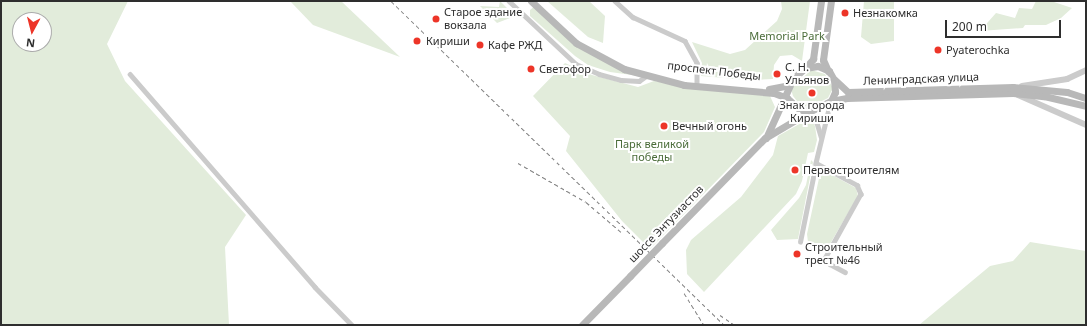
<!DOCTYPE html>
<html>
<head>
<meta charset="utf-8">
<style>
  body { margin:0 }
  #map { position:relative; width:1087px; height:326px; overflow:hidden; background:#fff; font-family:"Noto Sans",sans-serif }
  div>[style] { position:absolute }
  .green>* { inset:0; background:#e2ecdb }
  .minor>* { height:4.5px; margin:-2.25px; padding:0 2.25px; transform-origin:2.25px; border-radius:2.25px; background:#cbcbcb }
  .tertiary>* { height:6px; margin:-3px; padding:0 3px; transform-origin:3px; border-radius:3px; background:#cbcbcb }
  .secondary>* { height:7px; margin:-3.5px; padding:0 3.5px; transform-origin:3.5px; border-radius:3.5px; background:#b8b8b8 }
  .rail>* { height:1px; margin-top:-0.5px; transform-origin:0; background:repeating-linear-gradient(90deg,#838383 0 4px,transparent 0 7px) }
  .secondary-bridge>* { height:7px; margin:-3.5px; padding:0 3.5px; transform-origin:3.5px; border-radius:3.5px; background:#b8b8b8 }
  .dots>* { width:11px; height:11px; translate:-50% -50%; box-sizing:border-box; border:2px solid #fff; border-radius:50% }
  span { translate:-50% -50%; white-space:nowrap; text-align:center; line-height:1.15; -webkit-text-stroke:4px #fff; paint-order:stroke }
  .poi-label { font-size:11px; color:#2e2e2e }
  .left { translate:0 -50%; text-align:left }
  .park-label { font-size:11px; color:#4a6c39 }
  .street-label { font-size:11px; color:#2e2e2e }
  .frame { position:absolute; inset:0; border:2px solid #2e2e2e; pointer-events:none }
  .north { position:absolute; left:12px; top:12px; width:40px; height:40px; box-sizing:border-box; background:#fff; border:1px solid #ababab; border-radius:50%; rotate:187deg; font-size:11px; font-weight:700; line-height:16px; text-align:center; color:#2e2e2e }
  .north::after { content:''; display:block; margin:auto; width:14px; height:18px; background:#ed3528; clip-path:polygon(50% 0,100% 100%,50% 72%,0 100%) }
  .scale { position:absolute; left:945px; top:20px; width:116px; height:18px; box-sizing:border-box; border:2px solid #2e2e2e; border-top:0; padding-left:5px; font-size:12px; line-height:14px; white-space:nowrap; color:#2e2e2e; -webkit-text-stroke:3px #fff; paint-order:stroke }
</style>
</head>
<body>
<div id="map">
  <div class="green">
    <i style="clip-path:polygon(evenodd,1px 1px,128px 1px,107px 44px,125px 81px,246px 215px,225px 247px,229px 325px,1px 325px,1px 1px,20px 20px,44px 20px,44px 44px,20px 44px,20px 20px)"></i>
    <i style="clip-path:polygon(290px 1px,341px 1px,400px 57px,313px 25px)"></i>
    <i style="clip-path:polygon(500px 1px,515px 16px,497px 23px,480px 6px,499px 7px)"></i>
    <i style="clip-path:polygon(547px 1px,589px 1px,605px 16px,603px 43px,588px 37px)"></i>
    <i style="clip-path:polygon(781px 1px,810px 1px,802px 61px,792px 55px,780px 56px,774px 65px,773px 79px,749px 80px,701px 76px,702px 63px,692px 42px,730px 54px,745px 50px,777px 21px,782px 9px)"></i>
    <i style="clip-path:polygon(864px 1px,894px 1px,894px 41px,871px 44px,861px 37px)"></i>
    <i style="clip-path:polygon(1036px 1px,1051px 1px,1072px 8px,1061px 18px,1046px 25px,1025px 25px,1023px 28px,980px 31px,996px 13px,1015px 18px,1019px 8px,1032px 9px)"></i>
    <i style="clip-path:polygon(535px 6px,571px 40px,639px 76px,610px 72px,588px 65px,575px 56px,530px 16px,530px 10px)"></i>
    <i style="clip-path:polygon(565px 63px,592px 75px,638px 87px,654px 81px,770px 96px,775px 107px,764px 132px,650px 249px,622px 221px,566px 151px,570px 136px,533px 96px)"></i>
    <i style="clip-path:polygon(811px 70px,825px 74px,833px 88px,828px 98px,810px 107px,801px 106px,793px 96px,791px 89px)"></i>
    <i style="clip-path:polygon(810px 118px,815px 126px,817px 140px,814px 152px,808px 153px,802px 181px,796px 194px,704px 292px,687px 274px,686px 250px,691px 240px,741px 197px,773px 155px,778px 136px)"></i>
    <i style="clip-path:polygon(811px 160px,813px 162px,798px 239px,777px 240px,771px 230px,799px 198px,806px 185px)"></i>
    <i style="clip-path:polygon(821px 169px,856px 188px,858px 196px,827px 249px,823px 252px,824px 248px,808px 242px,807px 234px)"></i>
    <i style="clip-path:polygon(1030px 242px,1086px 251px,1086px 325px,919px 325px,990px 266px,1013px 261px)"></i>
  </div>
  <div class="minor">
    <i style="left:509px;top:1px;width:92px;rotate:43.2deg"></i>
    <i style="left:576px;top:64px;width:25px;rotate:23deg"></i>
    <i style="left:599px;top:74px;width:23px;rotate:15deg"></i>
    <i style="left:621px;top:80px;width:18px;rotate:3deg"></i>
    <i style="left:639px;top:81px;width:9px;rotate:-36deg"></i>
    <i style="left:615px;top:1px;width:24px;rotate:42deg"></i>
    <i style="left:633px;top:17px;width:57px;rotate:24.8deg"></i>
    <i style="left:685px;top:41px;width:25px;rotate:61deg"></i>
    <i style="left:697px;top:63px;width:24px;rotate:90deg"></i>
    <i style="left:130px;top:74px;width:282px;rotate:49deg"></i>
    <i style="left:315px;top:287px;width:53px;rotate:45.8deg"></i>
    <i style="left:831px;top:101px;width:64px;rotate:103.6deg"></i>
    <i style="left:816px;top:163px;width:47px;rotate:28.2deg"></i>
    <i style="left:857px;top:185px;width:10px;rotate:66deg"></i>
    <i style="left:861px;top:194px;width:72px;rotate:119.1deg"></i>
    <i style="left:826px;top:257px;width:8px;rotate:60deg"></i>
    <i style="left:830px;top:264px;width:17px;rotate:28deg"></i>
    <i style="left:809px;top:112px;width:14px;rotate:54deg"></i>
    <i style="left:817px;top:123px;width:14px;rotate:73deg"></i>
    <i style="left:800px;top:242px;width:81px;rotate:-78.6deg"></i>
  </div>
  <div class="tertiary">
    <i style="left:1022px;top:86px;width:46px;rotate:-8.8deg"></i>
    <i style="left:1067px;top:79px;width:21px;rotate:-25deg"></i>
    <i style="left:1018px;top:95px;width:74px;rotate:23.8deg"></i>
  </div>
  <div class="secondary">
    <i style="left:531px;top:1px;width:62px;rotate:43deg"></i>
    <i style="left:576px;top:43px;width:55px;rotate:28.4deg"></i>
    <i style="left:624px;top:69px;width:62px;rotate:14.9deg"></i>
    <i style="left:684px;top:85px;width:90px;rotate:5.1deg"></i>
    <i style="left:774px;top:93px;width:14px;rotate:21deg"></i>
    <i style="left:787px;top:98px;width:15px;rotate:42deg"></i>
    <i style="left:798px;top:108px;width:12px;rotate:20deg"></i>
    <i style="left:809px;top:112px;width:25px;rotate:-27deg"></i>
    <i style="left:831px;top:101px;width:16px;rotate:-11deg"></i>
    <i style="left:847px;top:98px;width:166px;rotate:-1.7deg"></i>
    <i style="left:1013px;top:93px;width:31px;rotate:6deg"></i>
    <i style="left:1044px;top:96px;width:43px;rotate:13.4deg"></i>
    <i style="left:806px;top:67px;width:11px;rotate:-49deg"></i>
    <i style="left:813px;top:59px;width:59px;rotate:-82.1deg"></i>
    <i style="left:828px;top:71px;width:12px;rotate:-114deg"></i>
    <i style="left:823px;top:60px;width:60px;rotate:-82.3deg"></i>
    <i style="left:835px;top:80px;width:18px;rotate:43deg"></i>
    <i style="left:848px;top:92px;width:165px;rotate:-1.7deg"></i>
    <i style="left:1013px;top:87px;width:54px;rotate:5.3deg"></i>
    <i style="left:1067px;top:92px;width:20px;rotate:18deg"></i>
    <i style="left:769px;top:89px;width:16px;rotate:-11deg"></i>
    <i style="left:785px;top:86px;width:27px;rotate:-42deg"></i>
    <i style="left:805px;top:68px;width:13px;rotate:-9deg"></i>
    <i style="left:818px;top:66px;width:12px;rotate:24deg"></i>
    <i style="left:829px;top:71px;width:10px;rotate:61deg"></i>
    <i style="left:834px;top:80px;width:12px;rotate:85deg"></i>
    <i style="left:835px;top:92px;width:10px;rotate:114deg"></i>
    <i style="left:766px;top:138px;width:58px;rotate:-65.6deg"></i>
    <i style="left:662px;top:243px;width:147px;rotate:-45.6deg"></i>
    <i style="left:765px;top:138px;width:51px;rotate:-30.6deg"></i>
    <i style="left:582px;top:325px;width:69px;rotate:-45.6deg"></i>
  </div>
  <div class="rail">
    <i style="left:391px;top:1px;width:465px;rotate:44.2deg"></i>
    <i style="left:518px;top:163px;width:78px;rotate:29.8deg"></i>
    <i style="left:586px;top:202px;width:46px;rotate:40.6deg"></i>
    <i style="left:684px;top:293px;width:38px;rotate:58deg"></i>
    <i style="left:720px;top:315px;width:18px;rotate:34deg"></i>
  </div>
  <div class="secondary-bridge">
    <i style="left:630px;top:276px;width:46px;rotate:-45.9deg"></i>
  </div>
  <div class="dots">
    <i style="left:845px;top:13px;background:#ed3528"></i>
    <i style="left:436px;top:19px;background:#ed3528"></i>
    <i style="left:417px;top:41px;background:#ed3528"></i>
    <i style="left:480px;top:45px;background:#ed3528"></i>
    <i style="left:938px;top:50px;background:#ed3528"></i>
    <i style="left:531px;top:69px;background:#ed3528"></i>
    <i style="left:777px;top:74px;background:#ed3528"></i>
    <i style="left:812px;top:93px;background:#ed3528"></i>
    <i style="left:664px;top:126px;background:#ed3528"></i>
    <i style="left:795px;top:170px;background:#ed3528"></i>
    <i style="left:797px;top:254px;background:#ed3528"></i>
  </div>
  <div class="poi-label">
    <span class="left" style="left:444px;top:19px">Старое здание<br>вокзала</span>
    <span class="left" style="left:853px;top:13px">Незнакомка</span>
    <span class="left" style="left:426px;top:41px">Кириши</span>
    <span class="left" style="left:488px;top:45px">Кафе РЖД</span>
    <span class="left" style="left:946px;top:50px">Pyaterochka</span>
    <span class="left" style="left:785px;top:74px">С. Н.<br>Ульянов</span>
    <span class="left" style="left:539px;top:69px">Светофор</span>
    <span style="left:812px;top:112px">Знак города<br>Кириши</span>
    <span class="left" style="left:672px;top:126px">Вечный огонь</span>
    <span class="left" style="left:803px;top:170px">Первостроителям</span>
    <span class="left" style="left:805px;top:254px">Строительный<br>трест №46</span>
  </div>
  <div class="park-label">
    <span style="left:787px;top:36px">Memorial Park</span>
    <span style="left:652px;top:151px">Парк великой<br>победы</span>
  </div>
  <div class="street-label">
    <span style="left:714px;top:71px;rotate:7deg">проспект Победы</span>
    <span style="left:921px;top:79px;rotate:-2deg">Ленинградская улица</span>
    <span style="left:666px;top:224px;rotate:-46deg">шоссе Энтузиастов</span>
  </div>
  <div class="frame"></div>
  <div class="north">N</div>
  <div class="scale">200 m</div>
</div>
</body>
</html>
